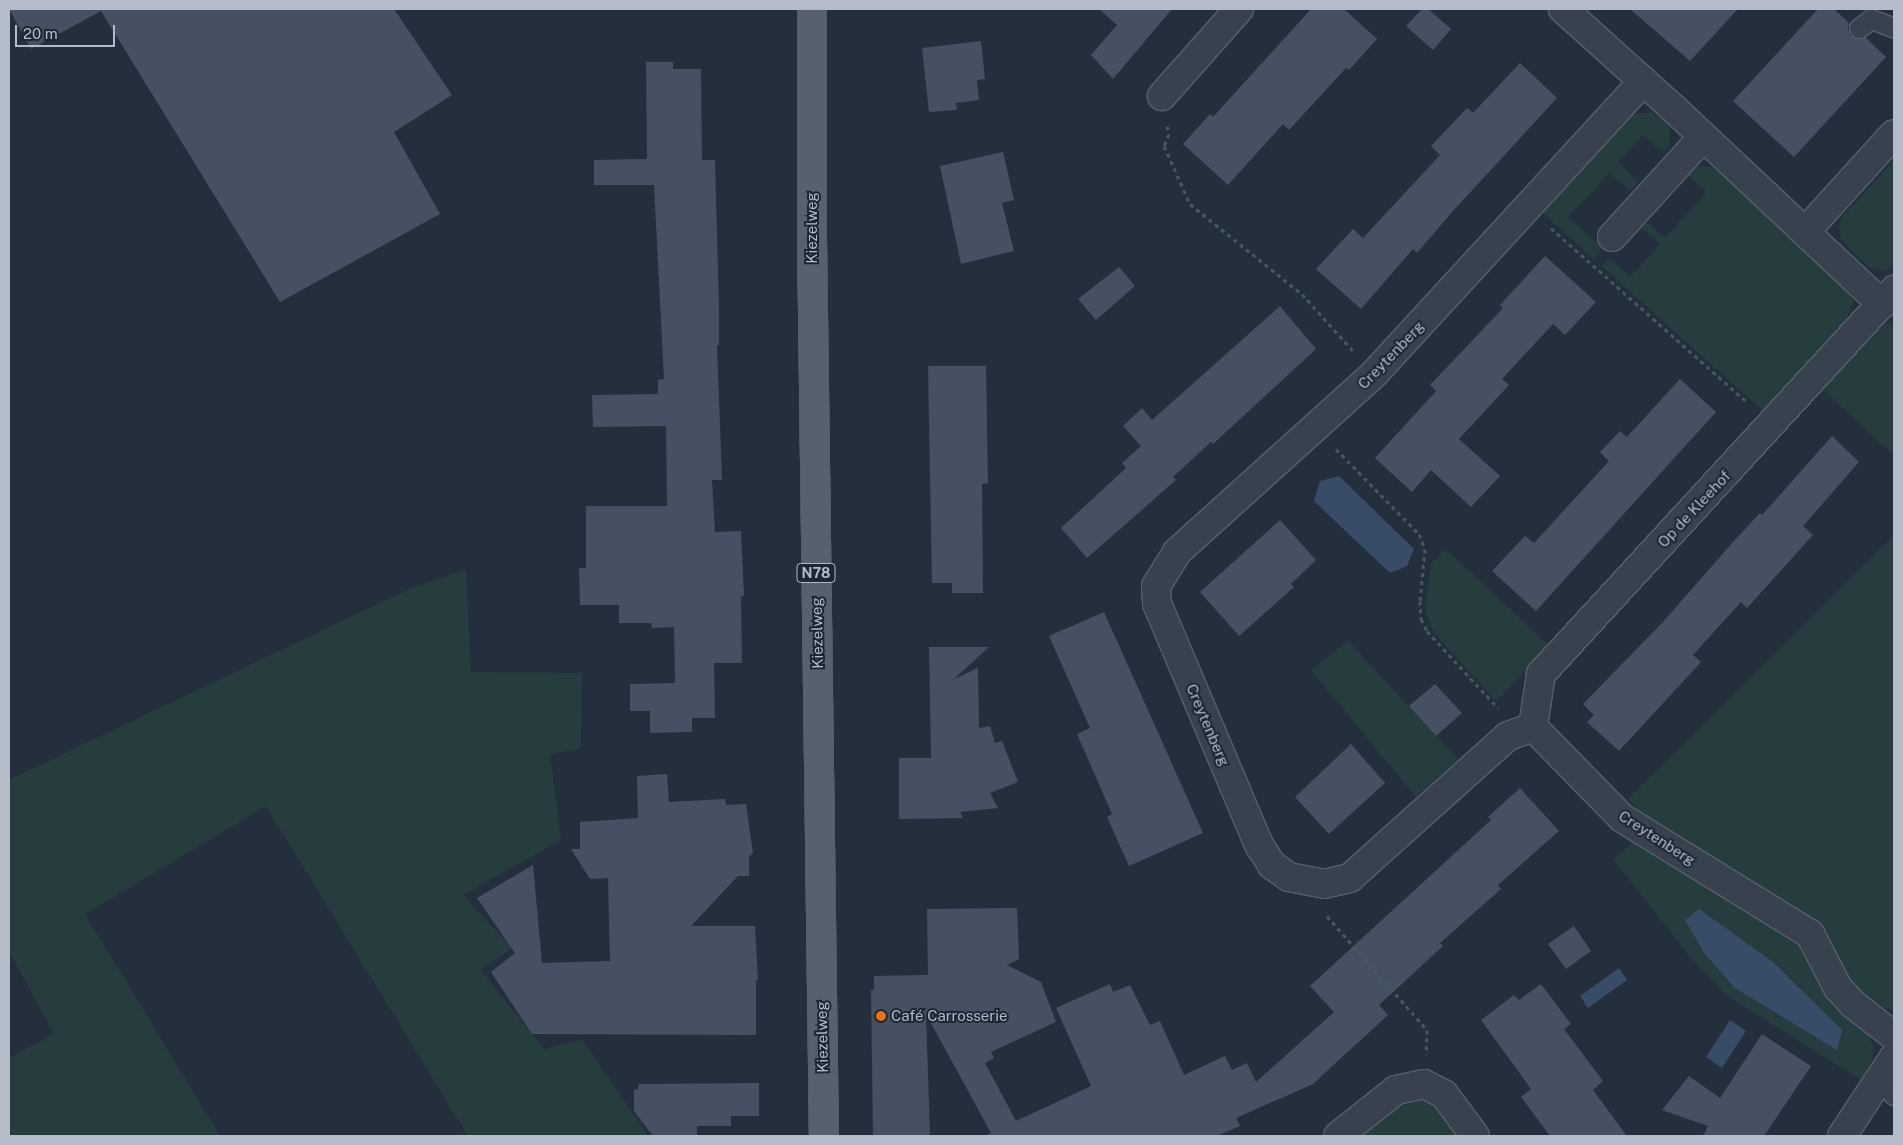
<!DOCTYPE html>
<html>
<head>
<meta charset="utf-8">
<style>
  body { margin:0 }
  #map { position:relative; width:1903px; height:1145px; overflow:hidden; background:#242f3e; font-family:"Public Sans",sans-serif }
  div>[style] { position:absolute }
  .green>* { inset:0; background:#263c3f }
  .water>* { inset:0; background:#394c67 }
  .building>* { inset:0; background:#455162 }
  .path>* { height:3px; margin-top:-1.5px; transform-origin:0; background:repeating-linear-gradient(90deg,#44595c 0 4px,transparent 0 8px) }
  .roads { filter:drop-shadow(1px 0 #565f6c) drop-shadow(-1px 0 #565f6c) drop-shadow(0 1px #565f6c) drop-shadow(0 -1px #565f6c) }
  .service>* { height:19px; margin:-9.5px; padding:0 9.5px; transform-origin:9.5px; border-radius:9.5px; background:#38414e }
  .minor>* { height:28px; margin:-14px; padding:0 14px; transform-origin:14px; border-radius:14px; background:#38414e }
  .primary>* { height:28px; margin:-14px; padding:0 14px; transform-origin:14px; border-radius:14px; background:#56606e }
  .dots>* { width:14px; height:14px; translate:-50% -50%; box-sizing:border-box; border:2px solid #1d2633; border-radius:50% }
  span { translate:-50% -50%; white-space:nowrap; text-align:center; line-height:1.15; -webkit-text-stroke:4px #1d2633; paint-order:stroke }
  .shield-label span { padding:1px 4px; background:#1d2633; border:1px solid; border-radius:4px; -webkit-text-stroke-width:0 }
  .shield-label { font-size:14px; color:#b4bcc9; font-weight:700 }
  .street-label { font-size:15px; color:#b4bcc9 }
  .poi-label { font-size:15px; color:#b4bcc9 }
  .left { translate:0 -50%; text-align:left }
  .frame { position:absolute; inset:0; border:10px solid #b4bcc9; pointer-events:none }
  .scale { position:absolute; left:15px; top:25px; width:100px; height:22px; box-sizing:border-box; border:2px solid #b4bcc9; border-top:0; padding-left:6px; font-size:15px; line-height:18px; white-space:nowrap; color:#b4bcc9; -webkit-text-stroke:4px #1d2633; paint-order:stroke }
</style>
</head>
<body>
<div id="map">
  <div class="green">
    <i style="clip-path:polygon(1638px 113px,1653px 113px,1663px 120px,1669px 126px,1670px 144px,1663px 152px,1643px 135px,1618px 162px,1638px 182px,1630px 191px,1610px 173px,1568px 217px,1598px 244px,1601px 251px,1594px 259px,1542px 212px,1619px 126px,1629px 116px)"></i>
    <i style="clip-path:polygon(1894px 160px,1894px 265px,1885px 271px,1869px 267px,1855px 254px,1840px 237px,1839px 227px,1842px 217px)"></i>
    <i style="clip-path:polygon(1694px 167px,1712px 167px,1723px 174px,1845px 285px,1853px 302px,1847px 320px,1763px 411px,1602px 266px,1609px 258px,1630px 277px,1644px 262px,1660px 244px,1639px 226px,1644px 220px,1665px 238px,1707px 192px,1687px 175px)"></i>
    <i style="clip-path:polygon(1885px 319px,1894px 327px,1894px 455px,1821px 388px)"></i>
    <i style="clip-path:polygon(1894px 536px,1894px 1010px,1886px 1009px,1852px 988px,1819px 930px,1647px 820px,1628px 799px)"></i>
    <i style="clip-path:polygon(1445px 549px,1550px 646px,1496px 701px,1434px 633px,1425px 611px,1431px 564px)"></i>
    <i style="clip-path:polygon(466px 569px,471px 672px,582px 673px,581px 749px,550px 754px,561px 840px,463px 895px,512px 948px,481px 970px,544px 1049px,582px 1039px,648px 1136px,468px 1136px,266px 806px,85px 914px,220px 1136px,9px 1136px,9px 1058px,54px 1034px,9px 951px,9px 780px,407px 590px)"></i>
    <i style="clip-path:polygon(1348px 641px,1458px 759px,1416px 797px,1311px 670px)"></i>
    <i style="clip-path:polygon(1634px 842px,1801px 947px,1833px 1004px,1861px 1025px,1870px 1036px,1873px 1047px,1873px 1059px,1861px 1080px,1726px 995px,1691px 958px,1613px 859px)"></i>
    <i style="clip-path:polygon(1406px 1099px,1419px 1099px,1437px 1108px,1458px 1136px,1361px 1136px)"></i>
  </div>
  <div class="water">
    <i style="clip-path:polygon(1339px 476px,1414px 549px,1407px 566px,1390px 573px,1314px 501px,1320px 481px)"></i>
    <i style="clip-path:polygon(1699px 909px,1773px 962px,1842px 1030px,1837px 1050px,1735px 988px,1705px 954px,1685px 920px)"></i>
    <i style="clip-path:polygon(1619px 968px,1627px 980px,1588px 1008px,1580px 996px)"></i>
    <i style="clip-path:polygon(1730px 1020px,1746px 1031px,1722px 1068px,1706px 1057px)"></i>
  </div>
  <div class="building">
    <i style="clip-path:polygon(9px 9px,394px 9px,452px 95px,394px 132px,440px 214px,280px 302px,101px 11px,31px 49px)"></i>
    <i style="clip-path:polygon(1099px 9px,1172px 9px,1113px 79px,1091px 55px,1117px 25px)"></i>
    <i style="clip-path:polygon(1311px 9px,1344px 9px,1377px 39px,1349px 70px,1346px 68px,1289px 130px,1283px 124px,1228px 185px,1183px 144px,1210px 114px,1213px 117px)"></i>
    <i style="clip-path:polygon(1422px 9px,1428px 9px,1451px 29px,1433px 50px,1406px 26px)"></i>
    <i style="clip-path:polygon(1630px 9px,1738px 9px,1690px 61px)"></i>
    <i style="clip-path:polygon(1818px 9px,1834px 9px,1849px 23px,1848px 29px,1850px 35px,1855px 38px,1865px 37px,1886px 57px,1794px 157px,1733px 101px)"></i>
    <i style="clip-path:polygon(981px 41px,985px 79px,977px 80px,979px 100px,956px 103px,957px 110px,929px 112px,922px 48px)"></i>
    <i style="clip-path:polygon(646px 62px,673px 62px,673px 69px,701px 69px,702px 160px,715px 160px,719px 309px,719px 345px,717px 345px,722px 480px,712px 480px,715px 532px,741px 531px,744px 596px,741px 596px,742px 663px,714px 663px,715px 718px,692px 718px,692px 732px,650px 733px,650px 711px,630px 711px,630px 684px,675px 683px,674px 627px,652px 628px,651px 623px,619px 623px,619px 605px,580px 605px,579px 568px,586px 568px,586px 506px,667px 506px,666px 426px,593px 427px,592px 395px,658px 394px,658px 380px,664px 379px,654px 185px,594px 185px,594px 160px,647px 159px)"></i>
    <i style="clip-path:polygon(1520px 63px,1557px 98px,1453px 211px,1417px 253px,1413px 249px,1361px 309px,1316px 269px,1353px 229px,1363px 238px,1440px 155px,1431px 146px,1467px 108px,1473px 113px)"></i>
    <i style="clip-path:polygon(1003px 152px,1014px 200px,1002px 203px,1014px 251px,961px 264px,940px 166px)"></i>
    <i style="clip-path:polygon(1545px 256px,1596px 302px,1565px 335px,1553px 324px,1502px 379px,1509px 385px,1459px 439px,1500px 476px,1471px 507px,1431px 470px,1412px 492px,1375px 458px,1436px 391px,1430px 385px,1503px 308px,1500px 305px)"></i>
    <i style="clip-path:polygon(1119px 267px,1135px 286px,1096px 320px,1078px 299px)"></i>
    <i style="clip-path:polygon(1280px 306px,1316px 349px,1213px 444px,1211px 442px,1173px 477px,1176px 480px,1087px 558px,1061px 528px,1126px 468px,1122px 463px,1141px 446px,1123px 426px,1142px 408px,1152px 420px)"></i>
    <i style="clip-path:polygon(928px 366px,986px 366px,988px 483px,982px 484px,983px 593px,952px 593px,952px 583px,932px 583px)"></i>
    <i style="clip-path:polygon(1680px 379px,1716px 412px,1536px 611px,1492px 571px,1525px 536px,1534px 543px,1609px 461px,1600px 452px,1620px 431px,1627px 437px)"></i>
    <i style="clip-path:polygon(1832px 436px,1859px 462px,1803px 526px,1813px 535px,1747px 608px,1741px 602px,1693px 655px,1701px 662px,1619px 751px,1587px 722px,1594px 715px,1583px 704px,1662px 623px,1733px 542px,1760px 513px,1762px 515px)"></i>
    <i style="clip-path:polygon(1280px 520px,1316px 560px,1291px 584px,1294px 587px,1239px 636px,1200px 592px)"></i>
    <i style="clip-path:polygon(1104px 612px,1203px 833px,1129px 866px,1107px 817px,1112px 814px,1077px 734px,1090px 728px,1049px 636px)"></i>
    <i style="clip-path:polygon(929px 647px,989px 647px,954px 679px,978px 668px,979px 728px,990px 726px,995px 743px,1002px 741px,1018px 782px,990px 793px,998px 808px,960px 812px,963px 818px,899px 819px,899px 758px,931px 758px)"></i>
    <i style="clip-path:polygon(1435px 684px,1462px 713px,1436px 736px,1409px 706px)"></i>
    <i style="clip-path:polygon(1351px 744px,1385px 783px,1329px 834px,1295px 797px)"></i>
    <i style="clip-path:polygon(667px 774px,669px 802px,725px 799px,726px 805px,746px 804px,753px 853px,749px 857px,749px 876px,738px 876px,691px 926px,755px 926px,758px 980px,756px 980px,756px 1035px,532px 1034px,491px 972px,515px 953px,477px 898px,533px 865px,542px 963px,610px 961px,608px 878px,590px 879px,571px 849px,580px 849px,580px 822px,638px 818px,637px 776px)"></i>
    <i style="clip-path:polygon(1520px 788px,1559px 831px,1498px 885px,1501px 889px,1440px 943px,1443px 946px,1379px 1005px,1388px 1015px,1341px 1058px,1313px 1084px,1236px 1118px,1240px 1126px,1217px 1136px,984px 1136px,991px 1133px,926px 1014px,930px 1136px,873px 1136px,871px 990px,874px 990px,874px 976px,928px 975px,927px 909px,1017px 908px,1019px 959px,1007px 965px,1041px 982px,1056px 1022px,991px 1052px,994px 1058px,985px 1063px,1016px 1121px,1091px 1086px,1056px 1008px,1110px 984px,1113px 992px,1130px 985px,1150px 1025px,1160px 1021px,1184px 1075px,1225px 1056px,1232px 1070px,1247px 1063px,1256px 1082px,1334px 1012px,1310px 986px,1491px 820px,1488px 817px)"></i>
    <i style="clip-path:polygon(1574px 926px,1591px 951px,1566px 969px,1548px 944px)"></i>
    <i style="clip-path:polygon(1541px 984px,1571px 1024px,1564px 1029px,1603px 1081px,1593px 1090px,1627px 1136px,1550px 1136px,1521px 1097px,1531px 1089px,1481px 1020px,1514px 995px,1519px 1000px)"></i>
    <i style="clip-path:polygon(1762px 1034px,1811px 1066px,1764px 1136px,1703px 1136px,1708px 1126px,1662px 1110px,1689px 1076px,1720px 1098px)"></i>
    <i style="clip-path:polygon(759px 1083px,759px 1116px,731px 1116px,731px 1126px,697px 1126px,697px 1136px,653px 1136px,634px 1111px,634px 1090px,638px 1089px,639px 1084px)"></i>
  </div>
  <div class="path">
    <i style="left:1167px;top:126px;width:8px;rotate:76deg"></i>
    <i style="left:1169px;top:134px;width:13px;rotate:113deg"></i>
    <i style="left:1164px;top:146px;width:64px;rotate:65.9deg"></i>
    <i style="left:1190px;top:204px;width:144px;rotate:38.8deg"></i>
    <i style="left:1302px;top:294px;width:78px;rotate:48.1deg"></i>
    <i style="left:1551px;top:228px;width:264px;rotate:41.6deg"></i>
    <i style="left:1336px;top:449px;width:119px;rotate:45.7deg"></i>
    <i style="left:1419px;top:534px;width:16px;rotate:68deg"></i>
    <i style="left:1425px;top:549px;width:52px;rotate:95.5deg"></i>
    <i style="left:1420px;top:601px;width:18px;rotate:87deg"></i>
    <i style="left:1421px;top:619px;width:13px;rotate:63deg"></i>
    <i style="left:1427px;top:631px;width:105px;rotate:47.3deg"></i>
    <i style="left:1327px;top:916px;width:152px;rotate:48.7deg"></i>
    <i style="left:1427px;top:1030px;width:24px;rotate:92deg"></i>
  </div>
  <div class="roads">
    <div class="service">
      <i style="left:1859px;top:28px;width:15px;rotate:-37deg"></i>
      <i style="left:1871px;top:19px;width:25px;rotate:21deg"></i>
      <i style="left:1879px;top:1078px;width:23px;rotate:49deg"></i>
    </div>
    <div class="minor">
      <i style="left:1563px;top:9px;width:148px;rotate:42deg"></i>
      <i style="left:1673px;top:108px;width:287px;rotate:43.2deg"></i>
      <i style="left:1162px;top:96px;width:116px;rotate:-48.5deg"></i>
      <i style="left:1805px;top:232px;width:132px;rotate:-47.8deg"></i>
      <i style="left:1612px;top:237px;width:135px;rotate:-47.7deg"></i>
      <i style="left:1533px;top:727px;width:27px;rotate:160deg"></i>
      <i style="left:1508px;top:736px;width:212px;rotate:138.1deg"></i>
      <i style="left:1350px;top:878px;width:26px;rotate:167deg"></i>
      <i style="left:1325px;top:884px;width:37px;rotate:-169deg"></i>
      <i style="left:1289px;top:877px;width:21px;rotate:-145deg"></i>
      <i style="left:1272px;top:865px;width:24px;rotate:-123deg"></i>
      <i style="left:1259px;top:845px;width:262px;rotate:-112.9deg"></i>
      <i style="left:1157px;top:604px;width:18px;rotate:-93deg"></i>
      <i style="left:1156px;top:586px;width:40px;rotate:-58deg"></i>
      <i style="left:1177px;top:552px;width:266px;rotate:-42.1deg"></i>
      <i style="left:1374px;top:374px;width:398px;rotate:-47.4deg"></i>
      <i style="left:1533px;top:727px;width:54px;rotate:-81.4deg"></i>
      <i style="left:1541px;top:674px;width:522px;rotate:-47.41deg"></i>
      <i style="left:1533px;top:727px;width:127px;rotate:45.6deg"></i>
      <i style="left:1622px;top:818px;width:221px;rotate:31.7deg"></i>
      <i style="left:1810px;top:934px;width:61px;rotate:62.6deg"></i>
      <i style="left:1838px;top:988px;width:23px;rotate:47deg"></i>
      <i style="left:1854px;top:1005px;width:51px;rotate:37.8deg"></i>
      <i style="left:1338px;top:1136px;width:74px;rotate:-38.4deg"></i>
      <i style="left:1396px;top:1090px;width:29px;rotate:-12deg"></i>
      <i style="left:1424px;top:1084px;width:22px;rotate:27deg"></i>
      <i style="left:1444px;top:1094px;width:52px;rotate:53.6deg"></i>
      <i style="left:1842px;top:1136px;width:95px;rotate:-56.6deg"></i>
    </div>
    <div class="primary">
      <i style="left:812px;top:9px;width:228px;rotate:90deg"></i>
      <i style="left:812px;top:237px;width:899px;rotate:89.24deg"></i>
    </div>
  </div>
  <div class="dots">
    <i style="left:881px;top:1016px;background:#e8710a"></i>
  </div>
  <div class="shield-label">
    <span style="left:816px;top:573px">N78</span>
  </div>
  <div class="street-label">
    <span style="left:812px;top:228px;rotate:-90deg">Kiezelweg</span>
    <span style="left:1391px;top:355px;rotate:-46deg">Creytenberg</span>
    <span style="left:1694px;top:509px;rotate:-47deg">Op de Kleehof</span>
    <span style="left:817px;top:633px;rotate:-91deg">Kiezelweg</span>
    <span style="left:1208px;top:725px;rotate:67deg">Creytenberg</span>
    <span style="left:1657px;top:838px;rotate:33deg">Creytenberg</span>
    <span style="left:822px;top:1037px;rotate:-91deg">Kiezelweg</span>
  </div>
  <div class="poi-label">
    <span class="left" style="left:891px;top:1016px">Café Carrosserie</span>
  </div>
  <div class="frame"></div>
  <div class="scale">20 m</div>
</div>
</body>
</html>
